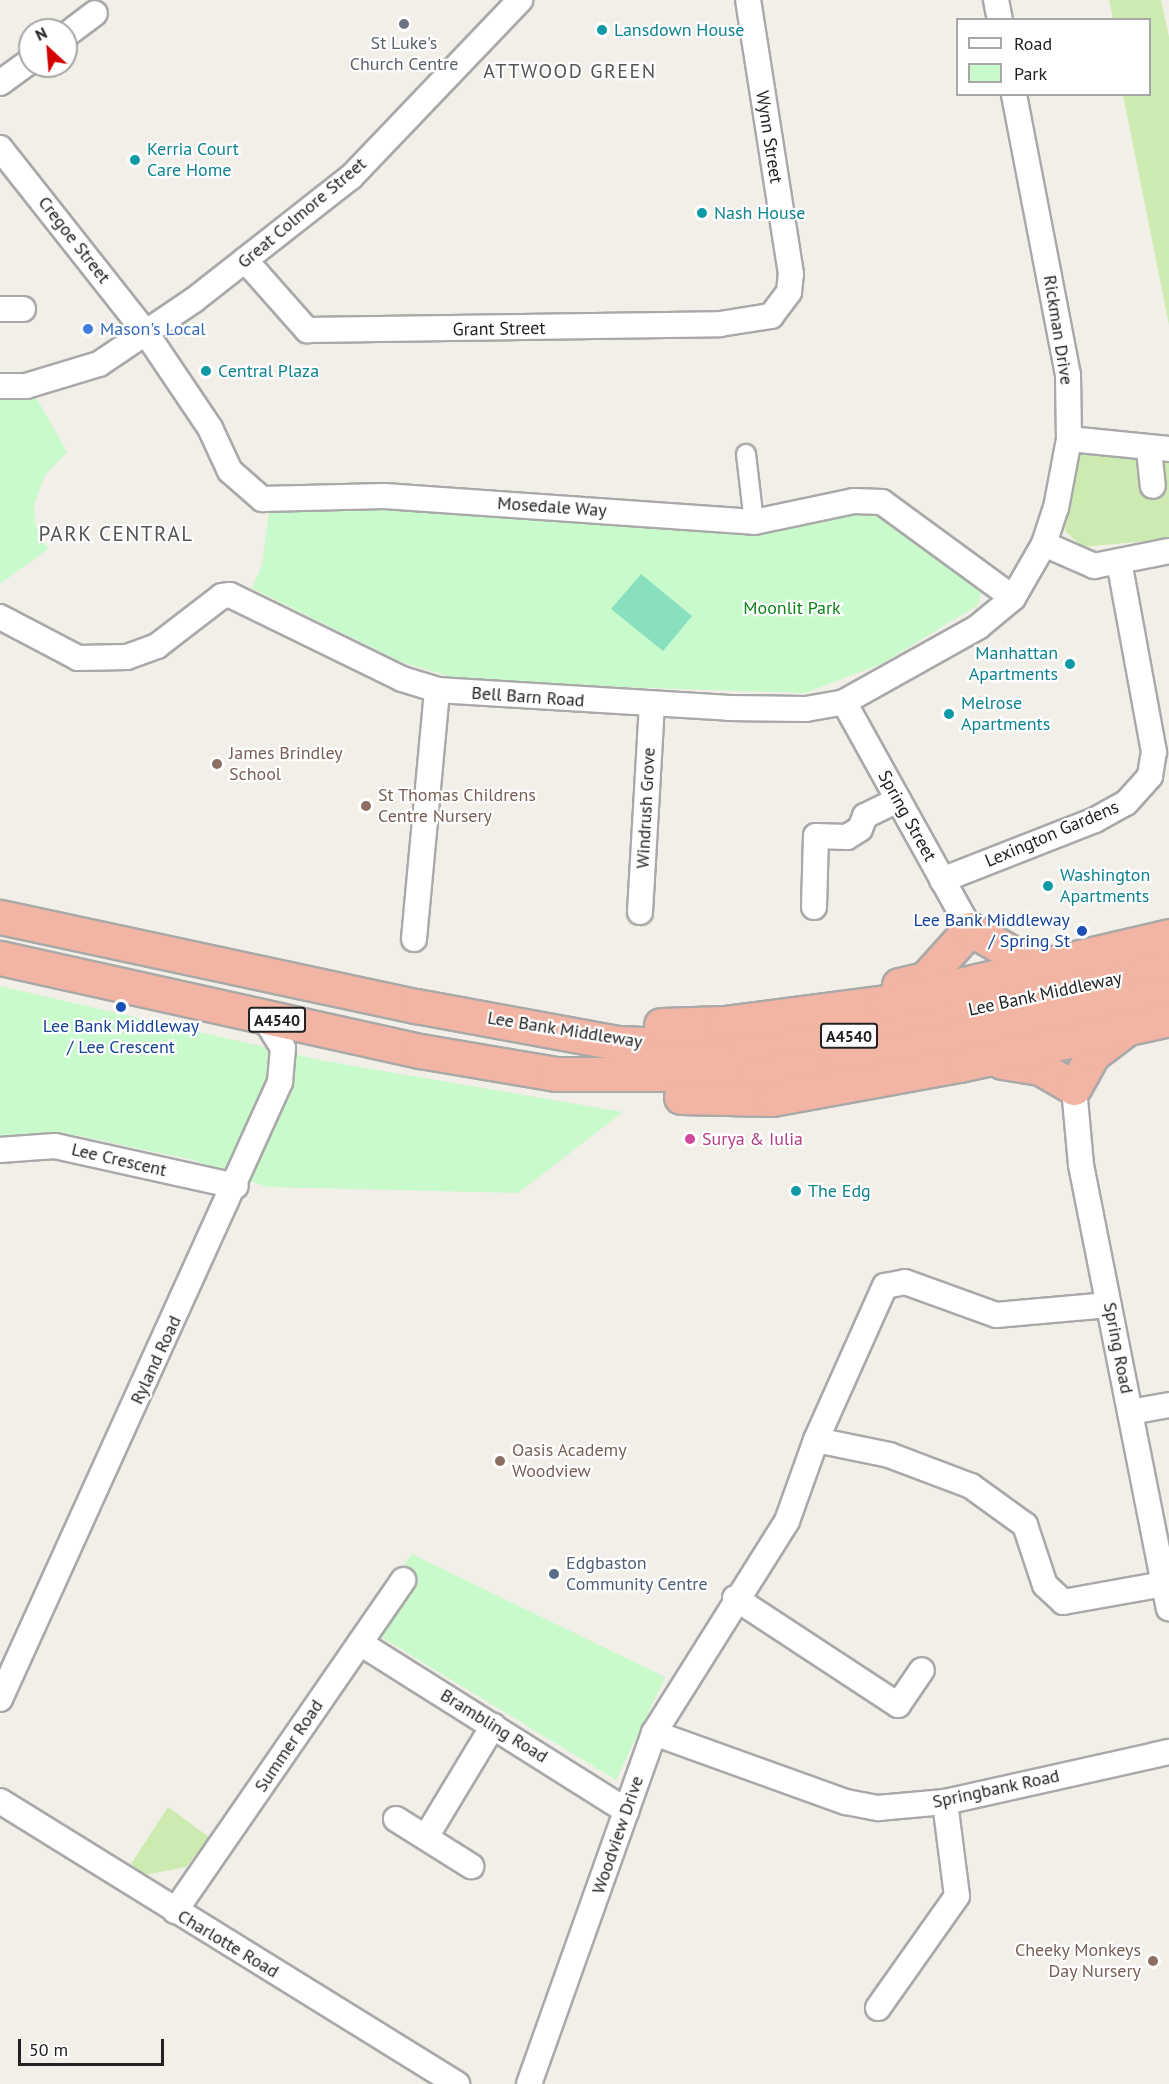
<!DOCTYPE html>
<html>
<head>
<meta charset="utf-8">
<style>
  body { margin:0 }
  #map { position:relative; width:1169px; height:2084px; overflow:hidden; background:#f2efe9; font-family:"PT Sans",sans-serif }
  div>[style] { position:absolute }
  .grass>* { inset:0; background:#cdebb0 }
  .park>* { inset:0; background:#c8facc }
  .pitch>* { inset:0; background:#88e0be }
  .roads { filter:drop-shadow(2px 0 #a9a9a9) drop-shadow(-2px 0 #a9a9a9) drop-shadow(0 2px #a9a9a9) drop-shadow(0 -2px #a9a9a9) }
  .pedestrian>* { height:18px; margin:-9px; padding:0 9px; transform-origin:9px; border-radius:9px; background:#fff }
  .minor>* { height:24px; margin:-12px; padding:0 12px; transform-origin:12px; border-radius:12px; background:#fff }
  .trunk>* { height:33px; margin:-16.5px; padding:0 16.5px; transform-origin:16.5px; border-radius:16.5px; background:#f2b4a3 }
  .dots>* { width:16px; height:16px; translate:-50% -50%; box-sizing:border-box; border:3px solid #fff; border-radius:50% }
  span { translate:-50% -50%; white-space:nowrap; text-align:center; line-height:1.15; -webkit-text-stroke:4.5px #fff; paint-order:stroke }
  .shield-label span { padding:2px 4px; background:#fff; border:2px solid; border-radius:4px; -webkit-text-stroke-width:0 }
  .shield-label { font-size:16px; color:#222; font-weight:700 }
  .culture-label { font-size:18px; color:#0d838f }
  .left { translate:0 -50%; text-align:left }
  .right { translate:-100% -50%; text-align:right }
  .worship-label { font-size:18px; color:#5b616d }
  .street-label { font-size:18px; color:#222 }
  .shop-label { font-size:18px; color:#366cbe }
  .park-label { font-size:18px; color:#0c8416 }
  .education-label { font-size:18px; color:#785e54 }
  .transit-label { font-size:18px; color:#164399 }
  .hotel-label { font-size:18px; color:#b23c85 }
  .service-label { font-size:18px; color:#4e5e75 }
  .neighbourhood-label { font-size:20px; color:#555; letter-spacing:1.5px }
  .quarter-label { font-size:21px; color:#555; letter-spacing:1.5px }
  .legend { position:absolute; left:956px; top:18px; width:195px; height:78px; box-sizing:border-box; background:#fff; border:2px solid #a7a7a7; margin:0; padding:8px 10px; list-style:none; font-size:18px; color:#222 }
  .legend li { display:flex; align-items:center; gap:12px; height:30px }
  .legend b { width:30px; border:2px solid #a7a7a7 }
  .north { position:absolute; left:18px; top:18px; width:60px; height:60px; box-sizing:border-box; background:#fff; border:2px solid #a7a7a7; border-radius:50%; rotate:334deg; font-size:16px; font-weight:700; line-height:24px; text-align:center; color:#222 }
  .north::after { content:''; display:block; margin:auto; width:21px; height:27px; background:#d40000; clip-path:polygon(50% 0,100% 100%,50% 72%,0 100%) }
  .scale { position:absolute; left:18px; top:2039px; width:146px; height:27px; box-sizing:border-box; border:3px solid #222; border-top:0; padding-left:8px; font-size:18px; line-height:21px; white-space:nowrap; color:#222; -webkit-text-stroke:4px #fff; paint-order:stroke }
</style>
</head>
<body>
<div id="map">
  <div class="grass">
    <i style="clip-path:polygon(1109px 0,1161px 0,1169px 37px,1169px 325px,1123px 95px,1150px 94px,1150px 20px,1113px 19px)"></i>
    <i style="clip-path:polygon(1077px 454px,1169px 456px,1169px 539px,1083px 547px,1065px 531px)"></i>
    <i style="clip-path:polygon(168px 1807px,209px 1837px,186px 1867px,144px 1875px,131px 1864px)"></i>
  </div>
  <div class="park">
    <i style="clip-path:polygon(33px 392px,67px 452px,45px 475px,34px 505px,35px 525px,48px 549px,0 584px,0 397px)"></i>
    <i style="clip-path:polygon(270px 506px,385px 507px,693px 529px,866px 509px,982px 587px,978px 605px,881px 664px,805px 693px,469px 682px,401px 662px,252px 588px,262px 565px)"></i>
    <i style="clip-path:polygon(0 986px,325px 1061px,623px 1112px,518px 1193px,267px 1187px,193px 1160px,75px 1135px,0 1139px)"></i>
    <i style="clip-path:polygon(412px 1554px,665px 1677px,616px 1780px,381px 1637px,419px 1582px,402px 1568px)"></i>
  </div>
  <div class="pitch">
    <i style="clip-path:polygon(641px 574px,692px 616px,663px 651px,611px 609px)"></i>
  </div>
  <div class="roads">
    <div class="pedestrian">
      <i style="left:746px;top:454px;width:68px;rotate:83.3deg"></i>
    </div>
    <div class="minor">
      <i style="left:996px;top:0;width:20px;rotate:79deg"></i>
      <i style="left:66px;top:35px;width:36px;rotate:-37deg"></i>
      <i style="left:0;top:83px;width:37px;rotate:-36deg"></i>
      <i style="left:0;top:148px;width:236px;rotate:51.7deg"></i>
      <i style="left:146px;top:333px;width:115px;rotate:56deg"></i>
      <i style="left:210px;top:428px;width:47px;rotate:65.1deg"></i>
      <i style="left:230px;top:471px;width:43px;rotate:41.2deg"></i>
      <i style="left:262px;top:499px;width:122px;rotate:-1.4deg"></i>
      <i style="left:384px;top:496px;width:371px;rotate:4deg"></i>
      <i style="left:754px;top:522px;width:102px;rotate:-11.9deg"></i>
      <i style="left:854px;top:501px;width:28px;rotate:2deg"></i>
      <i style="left:882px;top:502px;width:162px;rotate:36.2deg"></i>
      <i style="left:245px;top:260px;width:94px;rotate:48.5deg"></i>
      <i style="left:307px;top:330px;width:413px;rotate:-0.8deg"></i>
      <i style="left:720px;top:324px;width:52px;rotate:-8.9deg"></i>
      <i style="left:771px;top:316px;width:30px;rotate:-53deg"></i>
      <i style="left:789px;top:292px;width:18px;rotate:-84deg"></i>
      <i style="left:791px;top:274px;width:277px;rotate:-98.9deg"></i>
      <i style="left:0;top:309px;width:23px"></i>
      <i style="left:0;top:386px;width:26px"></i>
      <i style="left:26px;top:386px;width:76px;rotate:-16.8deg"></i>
      <i style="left:99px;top:364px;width:115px;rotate:-34deg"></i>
      <i style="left:194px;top:300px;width:199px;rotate:-38.1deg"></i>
      <i style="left:351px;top:177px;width:245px;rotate:-46.3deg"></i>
      <i style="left:1069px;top:439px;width:100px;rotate:5.7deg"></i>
      <i style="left:1149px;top:450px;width:36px;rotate:84deg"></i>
      <i style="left:1044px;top:544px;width:55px;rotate:23.7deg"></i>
      <i style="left:1094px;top:566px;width:76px;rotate:-11.3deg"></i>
      <i style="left:0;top:617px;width:88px;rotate:27.7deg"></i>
      <i style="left:78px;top:658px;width:49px;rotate:-1.2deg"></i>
      <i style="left:127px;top:657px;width:32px;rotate:-20deg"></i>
      <i style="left:157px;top:646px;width:82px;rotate:-37.6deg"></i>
      <i style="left:222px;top:596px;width:8px;rotate:-7deg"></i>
      <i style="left:230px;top:595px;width:191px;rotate:26deg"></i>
      <i style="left:402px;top:679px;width:37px;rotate:17deg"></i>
      <i style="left:437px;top:690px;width:293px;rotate:3.5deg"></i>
      <i style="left:729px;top:708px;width:77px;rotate:0.7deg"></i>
      <i style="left:806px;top:709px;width:39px;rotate:-10deg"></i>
      <i style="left:844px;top:702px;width:154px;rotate:-29.2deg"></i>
      <i style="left:978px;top:627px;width:45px;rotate:-39.6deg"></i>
      <i style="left:1013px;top:598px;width:62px;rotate:-60.1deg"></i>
      <i style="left:1044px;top:544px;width:38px;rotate:-72deg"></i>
      <i style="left:1056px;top:508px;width:70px;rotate:-79.3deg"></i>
      <i style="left:1069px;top:439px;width:64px;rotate:-90.9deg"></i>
      <i style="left:1068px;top:375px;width:286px;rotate:-100.9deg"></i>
      <i style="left:844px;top:702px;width:260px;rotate:61deg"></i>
      <i style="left:942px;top:880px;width:164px;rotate:-21.4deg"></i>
      <i style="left:1095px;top:820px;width:35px;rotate:-29deg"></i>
      <i style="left:1126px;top:803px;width:36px;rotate:-48deg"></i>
      <i style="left:1150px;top:776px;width:24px;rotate:-81deg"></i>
      <i style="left:1154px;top:752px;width:194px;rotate:-100.4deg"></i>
      <i style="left:814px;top:907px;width:71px;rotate:-88.4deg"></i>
      <i style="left:816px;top:836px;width:31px;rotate:2deg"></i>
      <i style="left:847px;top:837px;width:15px;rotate:-32deg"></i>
      <i style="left:860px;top:829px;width:14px;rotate:-69deg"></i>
      <i style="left:865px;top:816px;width:37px;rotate:-26deg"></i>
      <i style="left:640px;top:912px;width:208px;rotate:-86.7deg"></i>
      <i style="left:414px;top:939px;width:250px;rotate:-84.7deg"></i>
      <i style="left:1074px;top:1088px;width:77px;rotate:84.8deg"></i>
      <i style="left:1081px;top:1165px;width:452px;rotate:78.8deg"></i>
      <i style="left:0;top:1150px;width:55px;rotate:-4.2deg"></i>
      <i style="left:55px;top:1146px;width:185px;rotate:12.5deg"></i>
      <i style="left:1130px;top:1412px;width:40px;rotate:-10deg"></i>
      <i style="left:816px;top:1440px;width:75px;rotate:11.6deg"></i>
      <i style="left:889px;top:1455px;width:88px;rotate:20.7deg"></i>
      <i style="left:971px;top:1486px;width:67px;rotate:35.8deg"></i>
      <i style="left:1025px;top:1525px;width:63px;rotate:71.6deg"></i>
      <i style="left:1045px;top:1585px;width:25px;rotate:43deg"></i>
      <i style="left:1063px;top:1602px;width:103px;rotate:-10.1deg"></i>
      <i style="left:735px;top:1598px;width:195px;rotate:33.3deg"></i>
      <i style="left:898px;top:1705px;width:42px;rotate:-55.6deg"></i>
      <i style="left:360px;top:1643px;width:315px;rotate:32.2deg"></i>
      <i style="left:0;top:1699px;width:678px;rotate:-65.59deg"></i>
      <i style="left:280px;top:1082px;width:34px;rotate:-85deg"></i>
      <i style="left:283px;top:1048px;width:36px;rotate:-122deg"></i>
      <i style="left:654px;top:1733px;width:204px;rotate:19.8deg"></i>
      <i style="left:846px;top:1802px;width:33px;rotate:11deg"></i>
      <i style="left:878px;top:1808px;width:67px;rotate:-5.1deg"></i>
      <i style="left:945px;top:1802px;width:230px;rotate:-12.6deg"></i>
      <i style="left:0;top:1801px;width:538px;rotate:31.77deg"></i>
      <i style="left:396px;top:1819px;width:89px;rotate:32.1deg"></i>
      <i style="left:426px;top:1837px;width:130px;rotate:-58.9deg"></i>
      <i style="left:175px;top:1911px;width:402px;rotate:-55.4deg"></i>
      <i style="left:878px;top:2008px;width:137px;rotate:-54.8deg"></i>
      <i style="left:957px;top:1896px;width:95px;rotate:-97.3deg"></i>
      <i style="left:529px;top:2084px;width:373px;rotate:-70.4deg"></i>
      <i style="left:654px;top:1733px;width:250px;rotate:-57.9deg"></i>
      <i style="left:787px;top:1521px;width:86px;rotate:-70.3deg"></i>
      <i style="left:816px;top:1440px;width:169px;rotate:-65.9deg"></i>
      <i style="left:885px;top:1286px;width:20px;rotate:-11deg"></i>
      <i style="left:905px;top:1282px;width:97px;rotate:19.9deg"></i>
      <i style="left:996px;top:1315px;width:113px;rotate:-5.1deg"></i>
    </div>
    <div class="trunk">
      <i style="left:0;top:917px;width:425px;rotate:12.1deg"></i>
      <i style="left:416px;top:1006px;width:205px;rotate:10.4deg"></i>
      <i style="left:618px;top:1043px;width:127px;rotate:2.3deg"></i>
      <i style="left:745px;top:1048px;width:106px;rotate:-6.5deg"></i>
      <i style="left:850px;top:1036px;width:326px;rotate:-12deg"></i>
      <i style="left:0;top:958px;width:430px;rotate:12.5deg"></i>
      <i style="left:420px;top:1051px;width:138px;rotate:9.6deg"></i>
      <i style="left:556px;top:1074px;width:198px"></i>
      <i style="left:754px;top:1074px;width:86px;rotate:-7.4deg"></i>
      <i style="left:839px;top:1063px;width:338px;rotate:-12.1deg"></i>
      <i style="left:899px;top:985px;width:27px;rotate:-13deg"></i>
      <i style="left:925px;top:979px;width:67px;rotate:-48deg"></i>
      <i style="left:970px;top:929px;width:77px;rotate:29.6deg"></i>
      <i style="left:661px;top:1025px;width:63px;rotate:-1.8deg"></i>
      <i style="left:724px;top:1023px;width:163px;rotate:-7.4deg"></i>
      <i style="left:886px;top:1002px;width:291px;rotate:-13.1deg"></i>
      <i style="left:1002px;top:1062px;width:38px;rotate:9deg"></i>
      <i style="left:1040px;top:1068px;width:39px;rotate:30deg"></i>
      <i style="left:1074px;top:1088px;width:39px;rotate:-61deg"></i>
      <i style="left:1093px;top:1054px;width:39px;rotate:-37deg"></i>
      <i style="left:681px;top:1097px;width:91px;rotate:1.3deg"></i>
      <i style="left:772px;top:1099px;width:191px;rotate:-10.3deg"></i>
      <i style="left:960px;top:1065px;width:214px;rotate:-12.4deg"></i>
    </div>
  </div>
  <div class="dots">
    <i style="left:404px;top:24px;background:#6b7280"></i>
    <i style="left:602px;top:30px;background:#0f9aa8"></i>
    <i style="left:135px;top:160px;background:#0f9aa8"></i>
    <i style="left:702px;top:213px;background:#0f9aa8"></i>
    <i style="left:88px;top:329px;background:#3f7fe0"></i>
    <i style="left:206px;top:371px;background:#0f9aa8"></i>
    <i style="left:1070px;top:664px;background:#0f9aa8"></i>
    <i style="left:949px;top:714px;background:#0f9aa8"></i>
    <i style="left:217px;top:764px;background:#8d6e63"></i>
    <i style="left:366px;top:806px;background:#8d6e63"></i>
    <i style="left:1048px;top:886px;background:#0f9aa8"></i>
    <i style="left:1082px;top:931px;background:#1a4fb4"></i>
    <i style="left:121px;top:1007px;background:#1a4fb4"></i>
    <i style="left:690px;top:1139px;background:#d1479c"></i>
    <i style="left:796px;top:1191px;background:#0f9aa8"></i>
    <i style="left:500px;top:1461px;background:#8d6e63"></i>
    <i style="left:554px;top:1574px;background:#5c6f8a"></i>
    <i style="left:1153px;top:1961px;background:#8d6e63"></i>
  </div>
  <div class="shield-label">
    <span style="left:277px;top:1020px">A4540</span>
    <span style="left:849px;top:1036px">A4540</span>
  </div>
  <div class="culture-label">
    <span class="left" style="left:614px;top:30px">Lansdown House</span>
    <span class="left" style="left:147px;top:160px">Kerria Court<br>Care Home</span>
    <span class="left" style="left:714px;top:213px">Nash House</span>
    <span class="left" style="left:218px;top:371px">Central Plaza</span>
    <span class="right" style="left:1058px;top:664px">Manhattan<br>Apartments</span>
    <span class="left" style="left:961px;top:714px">Melrose<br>Apartments</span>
    <span class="left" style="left:1060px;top:886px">Washington<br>Apartments</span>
    <span class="left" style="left:808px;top:1191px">The Edg</span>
  </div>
  <div class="worship-label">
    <span style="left:404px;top:54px">St Luke's<br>Church Centre</span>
  </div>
  <div class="street-label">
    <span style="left:769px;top:137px;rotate:81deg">Wynn Street</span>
    <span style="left:302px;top:213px;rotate:-40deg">Great Colmore Street</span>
    <span style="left:74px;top:240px;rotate:52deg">Cregoe Street</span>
    <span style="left:499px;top:329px;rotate:-1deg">Grant Street</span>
    <span style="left:1058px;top:330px;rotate:81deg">Rickman Drive</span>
    <span style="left:552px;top:507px;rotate:4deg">Mosedale Way</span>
    <span style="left:528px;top:697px;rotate:4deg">Bell Barn Road</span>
    <span style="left:646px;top:808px;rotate:-87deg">Windrush Grove</span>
    <span style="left:907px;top:816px;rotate:61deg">Spring Street</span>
    <span style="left:1052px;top:834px;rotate:-23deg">Lexington Gardens</span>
    <span style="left:1045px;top:994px;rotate:-12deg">Lee Bank Middleway</span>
    <span style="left:565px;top:1030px;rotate:9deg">Lee Bank Middleway</span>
    <span style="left:119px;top:1160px;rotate:13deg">Lee Crescent</span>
    <span style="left:1118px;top:1348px;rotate:79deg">Spring Road</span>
    <span style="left:156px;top:1360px;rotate:-65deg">Ryland Road</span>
    <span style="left:494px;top:1726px;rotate:32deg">Brambling Road</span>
    <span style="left:289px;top:1746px;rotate:-56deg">Summer Road</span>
    <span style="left:996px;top:1789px;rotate:-12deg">Springbank Road</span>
    <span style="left:618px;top:1835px;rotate:-71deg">Woodview Drive</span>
    <span style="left:228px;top:1944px;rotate:31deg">Charlotte Road</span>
  </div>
  <div class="shop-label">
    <span class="left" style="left:100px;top:329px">Mason's Local</span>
  </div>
  <div class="park-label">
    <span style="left:792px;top:608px">Moonlit Park</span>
  </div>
  <div class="education-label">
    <span class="left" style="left:229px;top:764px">James Brindley<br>School</span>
    <span class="left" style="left:378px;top:806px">St Thomas Childrens<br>Centre Nursery</span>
    <span class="left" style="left:512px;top:1461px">Oasis Academy<br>Woodview</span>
    <span class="right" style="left:1141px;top:1961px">Cheeky Monkeys<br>Day Nursery</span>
  </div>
  <div class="transit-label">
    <span class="right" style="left:1070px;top:931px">Lee Bank Middleway<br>/ Spring St</span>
    <span style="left:121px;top:1037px">Lee Bank Middleway<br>/ Lee Crescent</span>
  </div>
  <div class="hotel-label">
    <span class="left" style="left:702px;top:1139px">Surya &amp; Iulia</span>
  </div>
  <div class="service-label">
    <span class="left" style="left:566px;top:1574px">Edgbaston<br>Community Centre</span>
  </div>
  <div class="neighbourhood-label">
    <span style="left:570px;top:71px">ATTWOOD GREEN</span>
  </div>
  <div class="quarter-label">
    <span style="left:116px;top:534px">PARK CENTRAL</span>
  </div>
  <ul class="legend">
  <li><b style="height:8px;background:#fff"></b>Road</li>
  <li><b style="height:16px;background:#c8facc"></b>Park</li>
  </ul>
  <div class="north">N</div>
  <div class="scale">50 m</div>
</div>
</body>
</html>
